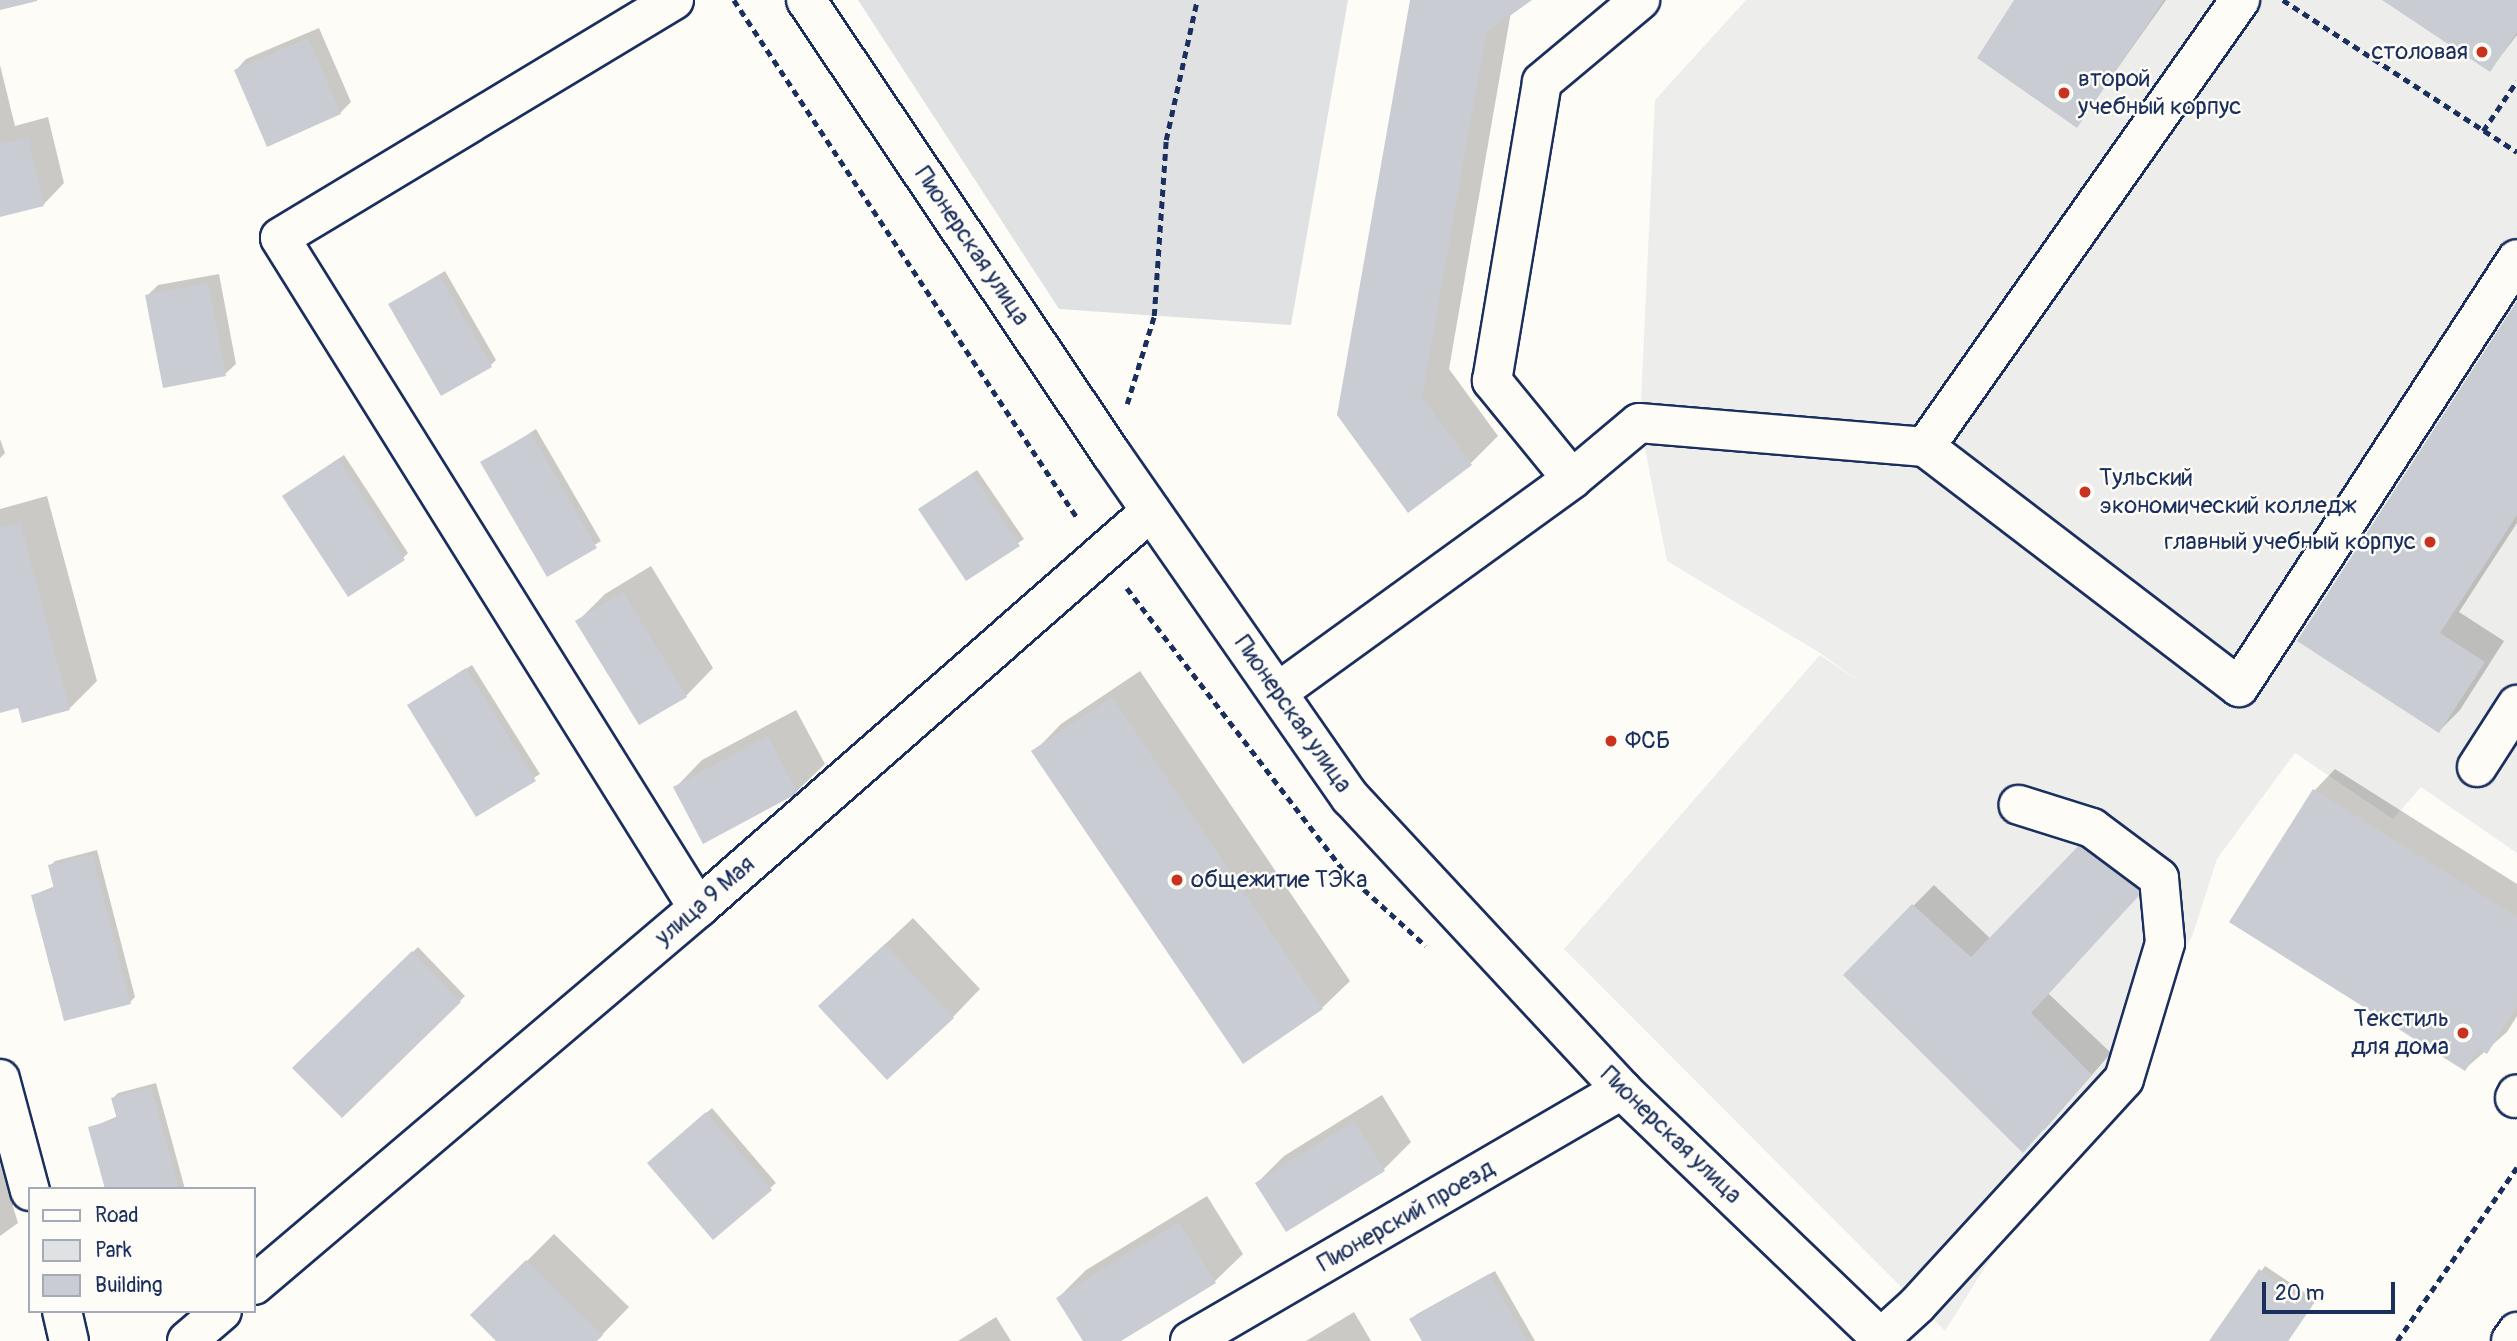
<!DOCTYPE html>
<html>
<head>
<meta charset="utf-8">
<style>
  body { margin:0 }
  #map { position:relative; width:2517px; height:1341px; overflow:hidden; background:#fdfcf7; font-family:Pangolin,sans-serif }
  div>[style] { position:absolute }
  .built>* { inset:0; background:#edeeec }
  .green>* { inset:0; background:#e0e1e3 }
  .shadow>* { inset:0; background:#0003 }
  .building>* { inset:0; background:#c9ccd3 }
  .path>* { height:4.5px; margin-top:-2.25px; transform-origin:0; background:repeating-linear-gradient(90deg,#1b2f5e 0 7px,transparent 0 12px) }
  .roads { filter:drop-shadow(2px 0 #1b2f5e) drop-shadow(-2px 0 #1b2f5e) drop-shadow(0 2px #1b2f5e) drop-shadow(0 -2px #1b2f5e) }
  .minor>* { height:38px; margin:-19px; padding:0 19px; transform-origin:19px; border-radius:19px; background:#fdfcf7 }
  .major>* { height:38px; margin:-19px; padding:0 19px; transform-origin:19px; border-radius:19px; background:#fdfcf7 }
  .dots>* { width:19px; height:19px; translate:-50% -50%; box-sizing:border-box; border:4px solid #fdfcf7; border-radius:50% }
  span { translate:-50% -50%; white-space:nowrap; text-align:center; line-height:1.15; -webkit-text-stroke:5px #fdfcf7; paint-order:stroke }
  .poi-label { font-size:24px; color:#1b2f5e }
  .right { translate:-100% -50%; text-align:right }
  .left { translate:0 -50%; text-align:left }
  .street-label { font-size:24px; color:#1b2f5e }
  .legend { position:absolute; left:28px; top:1187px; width:228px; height:126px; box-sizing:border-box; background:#fdfcf7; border:2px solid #a3aaba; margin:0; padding:9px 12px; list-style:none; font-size:21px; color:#1b2f5e }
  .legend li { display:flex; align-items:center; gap:14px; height:35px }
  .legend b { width:35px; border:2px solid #a3aaba }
  .scale { position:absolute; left:2262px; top:1282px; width:133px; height:32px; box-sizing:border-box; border:4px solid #1b2f5e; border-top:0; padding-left:9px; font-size:21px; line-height:24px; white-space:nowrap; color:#1b2f5e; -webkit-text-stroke:5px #fdfcf7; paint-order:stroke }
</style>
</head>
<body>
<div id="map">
  <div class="built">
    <i style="clip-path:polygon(1746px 0,2517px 0,2517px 853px,2421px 787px,2393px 819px,2295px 753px,2217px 859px,2192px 937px,1945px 1331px,1564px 949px,1820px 655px,1860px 682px,1820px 653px,1667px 561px,1640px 423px,1655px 100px)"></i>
  </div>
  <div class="green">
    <i style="clip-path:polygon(858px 0,1348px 0,1291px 325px,1059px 309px)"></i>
  </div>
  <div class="shadow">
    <i style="clip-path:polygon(1412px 0,1529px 0,1511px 12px,1449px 369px,1498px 436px,1470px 464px,1408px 511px)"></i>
    <i style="clip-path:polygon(2016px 0,2166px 0,2077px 125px)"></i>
    <i style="clip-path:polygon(2385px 0,2517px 0,2517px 35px,2490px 70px)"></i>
    <i style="clip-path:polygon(319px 28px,351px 102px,340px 113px,236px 70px,246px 59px)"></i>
    <i style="clip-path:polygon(0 65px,15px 126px,48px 117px,64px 183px,44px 204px,0 215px)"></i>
    <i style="clip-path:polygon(445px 271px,496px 360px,491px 365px,390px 304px)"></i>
    <i style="clip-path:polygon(219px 274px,236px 364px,225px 374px,147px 296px,158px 285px)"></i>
    <i style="clip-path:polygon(2517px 304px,2517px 523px,2459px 612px,2504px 641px,2460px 710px,2439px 731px,2299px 640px)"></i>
    <i style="clip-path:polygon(536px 429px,601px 541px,548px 574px,483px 463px)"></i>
    <i style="clip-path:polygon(0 439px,5px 453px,0 458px)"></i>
    <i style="clip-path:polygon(344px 455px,408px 553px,403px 558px,284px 496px)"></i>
    <i style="clip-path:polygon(977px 470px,1024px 539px,967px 579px,925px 505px)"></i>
    <i style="clip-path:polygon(47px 496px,97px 681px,69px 709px,20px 706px,0 711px,0 509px)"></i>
    <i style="clip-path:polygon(651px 566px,713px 668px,686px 696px,578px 621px,605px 594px)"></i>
    <i style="clip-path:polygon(472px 665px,540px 774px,477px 815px,409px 705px)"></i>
    <i style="clip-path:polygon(1140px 671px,1350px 981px,1322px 1008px,1034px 752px,1061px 724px)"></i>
    <i style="clip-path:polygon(796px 710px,825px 764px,797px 791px,675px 788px,702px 760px)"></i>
    <i style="clip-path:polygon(2335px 769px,2517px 884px,2517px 1016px,2507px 1032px,2465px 1069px,2231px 922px,2315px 790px)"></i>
    <i style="clip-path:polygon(97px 850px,135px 997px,130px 1002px,33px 895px,55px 886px,50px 866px,55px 861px)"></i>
    <i style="clip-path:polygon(1934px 885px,2111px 1053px,2044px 1130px,1845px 975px)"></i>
    <i style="clip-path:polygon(913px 918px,980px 989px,953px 1017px,848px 979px)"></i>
    <i style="clip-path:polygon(418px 947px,465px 996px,342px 1116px,295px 1068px)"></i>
    <i style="clip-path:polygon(156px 1083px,185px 1189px,107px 1189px,90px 1128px,118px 1116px,113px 1098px,118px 1093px)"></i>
    <i style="clip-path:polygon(1382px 1095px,1411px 1142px,1384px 1169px,1257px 1183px,1284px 1156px)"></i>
    <i style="clip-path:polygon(712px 1108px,776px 1183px,713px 1237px,654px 1158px)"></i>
    <i style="clip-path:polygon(0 1164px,18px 1223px,0 1236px)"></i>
    <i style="clip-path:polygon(1207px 1196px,1243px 1254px,1215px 1281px,1117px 1341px,1085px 1341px,1058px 1298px,1086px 1270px)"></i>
    <i style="clip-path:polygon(554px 1234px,629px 1307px,596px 1341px,499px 1341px,473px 1315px)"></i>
    <i style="clip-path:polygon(2265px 1266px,2316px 1300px,2288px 1341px,2211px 1341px)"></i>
    <i style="clip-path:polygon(1495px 1271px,1535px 1341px,1424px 1341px,1412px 1319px,1417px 1314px)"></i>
    <i style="clip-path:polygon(1354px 1312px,1371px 1341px,1306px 1341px)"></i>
    <i style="clip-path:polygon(996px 1317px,1011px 1341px,958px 1341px)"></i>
  </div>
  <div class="building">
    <i style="clip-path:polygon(0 0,37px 0,37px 1px,0 10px)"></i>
    <i style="clip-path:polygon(1410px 0,1532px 0,1486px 33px,1422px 397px,1472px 465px,1408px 513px,1337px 415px)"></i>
    <i style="clip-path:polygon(2014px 0,2164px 0,2077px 128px,1977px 58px)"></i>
    <i style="clip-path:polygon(2382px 0,2517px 0,2517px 32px,2490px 72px)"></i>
    <i style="clip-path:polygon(308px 38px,341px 114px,267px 147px,234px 70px)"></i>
    <i style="clip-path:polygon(28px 137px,44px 206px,0 217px,0 144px)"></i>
    <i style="clip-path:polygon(439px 275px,492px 367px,441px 396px,388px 304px)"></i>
    <i style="clip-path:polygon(208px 283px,226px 376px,163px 388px,145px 295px)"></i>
    <i style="clip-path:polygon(2517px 301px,2517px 515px,2440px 633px,2485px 662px,2439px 733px,2297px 641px)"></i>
    <i style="clip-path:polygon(531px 433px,597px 548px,547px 577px,480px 462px)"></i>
    <i style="clip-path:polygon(338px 459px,405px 560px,348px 597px,282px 496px)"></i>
    <i style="clip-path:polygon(972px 474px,1020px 546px,966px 581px,918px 509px)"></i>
    <i style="clip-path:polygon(20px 522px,70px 710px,22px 723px,18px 708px,0 713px,0 528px)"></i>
    <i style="clip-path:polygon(623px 592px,687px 697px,639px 725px,575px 621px)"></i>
    <i style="clip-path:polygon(466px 668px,536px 781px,476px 817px,407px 705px)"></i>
    <i style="clip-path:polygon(1112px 697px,1323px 1009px,1243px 1064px,1031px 751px)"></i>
    <i style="clip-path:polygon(768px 736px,798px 793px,703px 844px,673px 787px)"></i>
    <i style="clip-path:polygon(2313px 789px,2517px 917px,2517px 1006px,2487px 1054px,2479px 1049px,2465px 1071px,2229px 922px)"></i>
    <i style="clip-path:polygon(2086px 838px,2145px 889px,2031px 1013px,2092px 1075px,2023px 1153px,1843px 975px,1912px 904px,1971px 957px)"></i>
    <i style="clip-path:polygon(92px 854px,131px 1004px,64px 1021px,31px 895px,54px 889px,48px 865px)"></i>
    <i style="clip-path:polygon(885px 944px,954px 1018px,887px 1080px,818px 1006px)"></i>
    <i style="clip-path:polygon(412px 951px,461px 1002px,342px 1118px,292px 1068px)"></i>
    <i style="clip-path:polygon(151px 1087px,179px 1189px,105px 1189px,88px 1127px,117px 1119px,111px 1098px)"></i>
    <i style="clip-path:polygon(706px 1112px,772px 1190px,713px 1240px,647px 1163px)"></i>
    <i style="clip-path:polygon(1354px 1121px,1385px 1171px,1286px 1232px,1255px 1183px)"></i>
    <i style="clip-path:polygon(1179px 1222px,1216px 1283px,1121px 1341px,1083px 1341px,1056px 1298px)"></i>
    <i style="clip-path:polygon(526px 1260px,603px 1335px,597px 1341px,496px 1341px,470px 1315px)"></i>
    <i style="clip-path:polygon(2259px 1269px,2312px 1306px,2288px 1341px,2209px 1341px)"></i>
    <i style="clip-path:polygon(1489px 1274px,1527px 1341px,1422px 1341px,1409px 1319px)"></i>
  </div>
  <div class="path">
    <i style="left:734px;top:0;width:623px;rotate:56.46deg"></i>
    <i style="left:2283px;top:0;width:279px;rotate:33deg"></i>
    <i style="left:2483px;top:131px;width:60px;rotate:-55.8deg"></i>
    <i style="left:1127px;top:404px;width:92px;rotate:-72.9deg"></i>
    <i style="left:1154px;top:316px;width:176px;rotate:-86.1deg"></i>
    <i style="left:1166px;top:140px;width:143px;rotate:-77.5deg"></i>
    <i style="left:1127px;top:588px;width:359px;rotate:52.5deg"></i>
    <i style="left:1346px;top:873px;width:108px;rotate:42.4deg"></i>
    <i style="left:2397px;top:1341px;width:211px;rotate:-55.4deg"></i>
  </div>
  <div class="roads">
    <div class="minor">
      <i style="left:674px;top:0;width:460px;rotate:148.9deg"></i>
      <i style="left:280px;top:238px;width:790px;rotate:58.04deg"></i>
      <i style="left:806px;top:0;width:548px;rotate:56.08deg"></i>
      <i style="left:1112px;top:455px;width:417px;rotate:55.2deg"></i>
      <i style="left:1350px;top:797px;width:400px;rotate:47.1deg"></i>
      <i style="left:1622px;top:1090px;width:363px;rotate:43.8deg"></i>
      <i style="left:1925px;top:447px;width:547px;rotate:-54.83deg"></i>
      <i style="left:1572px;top:479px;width:127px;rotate:-129.2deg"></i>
      <i style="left:1492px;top:381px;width:303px;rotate:-80.5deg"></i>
      <i style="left:1542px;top:82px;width:128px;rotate:-39.9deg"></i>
      <i style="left:1278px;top:692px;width:363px;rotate:-35.9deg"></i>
      <i style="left:1572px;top:479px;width:87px;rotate:-39.9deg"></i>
      <i style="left:1639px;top:423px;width:287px;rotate:4.8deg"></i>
      <i style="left:1925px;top:447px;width:395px;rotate:37.4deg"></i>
      <i style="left:2239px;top:687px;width:510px;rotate:-56.99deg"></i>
      <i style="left:2477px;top:767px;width:74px;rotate:-57.2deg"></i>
      <i style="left:0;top:1079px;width:116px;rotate:75deg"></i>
      <i style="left:2515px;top:1098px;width:4px;rotate:-63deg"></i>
      <i style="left:254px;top:1285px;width:582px;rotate:-40.33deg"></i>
      <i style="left:698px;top:908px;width:602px;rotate:-41.23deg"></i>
      <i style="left:62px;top:1311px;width:31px;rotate:77deg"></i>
      <i style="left:1881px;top:1338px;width:49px;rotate:-42.5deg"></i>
      <i style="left:1917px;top:1305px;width:306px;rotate:-47.5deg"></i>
      <i style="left:2124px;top:1079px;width:142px;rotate:-73.2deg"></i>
      <i style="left:2165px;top:943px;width:65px;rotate:-95.3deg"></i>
      <i style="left:2159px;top:878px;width:84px;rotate:-143.3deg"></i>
      <i style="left:2092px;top:828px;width:77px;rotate:-162.5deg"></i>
      <i style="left:187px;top:1341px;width:46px;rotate:-40.6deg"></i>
      <i style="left:1190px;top:1341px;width:500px;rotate:-30.2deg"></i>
    </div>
    <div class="major">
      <i style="left:2511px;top:1341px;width:11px;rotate:-56deg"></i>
    </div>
  </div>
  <div class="dots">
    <i style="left:2482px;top:52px;background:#c8321e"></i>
    <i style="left:2064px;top:93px;background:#c8321e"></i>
    <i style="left:2085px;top:492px;background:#c8321e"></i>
    <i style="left:2430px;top:542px;background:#c8321e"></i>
    <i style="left:1611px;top:741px;background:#c8321e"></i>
    <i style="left:1177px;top:880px;background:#c8321e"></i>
    <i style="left:2463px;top:1033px;background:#c8321e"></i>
  </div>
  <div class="poi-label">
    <span class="right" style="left:2468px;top:52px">столовая</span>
    <span class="left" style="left:2078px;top:93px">второй<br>учебный корпус</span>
    <span class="left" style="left:2099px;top:492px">Тульский<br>экономический колледж</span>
    <span class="right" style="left:2416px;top:542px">главный учебный корпус</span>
    <span class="left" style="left:1625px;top:741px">ФСБ</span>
    <span class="left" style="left:1191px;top:880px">общежитие ТЭКа</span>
    <span class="right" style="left:2449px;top:1033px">Текстиль<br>для дома</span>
  </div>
  <div class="street-label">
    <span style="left:972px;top:246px;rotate:56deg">Пионерская улица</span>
    <span style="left:1293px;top:714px;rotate:55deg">Пионерская улица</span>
    <span style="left:705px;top:901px;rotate:-41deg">улица 9 Мая</span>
    <span style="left:1671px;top:1135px;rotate:44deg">Пионерская улица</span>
    <span style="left:1406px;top:1216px;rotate:-30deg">Пионерский проезд</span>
  </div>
  <ul class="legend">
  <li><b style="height:9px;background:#fdfcf7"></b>Road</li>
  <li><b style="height:19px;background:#e0e1e3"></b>Park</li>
  <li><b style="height:19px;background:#c9ccd3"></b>Building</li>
  </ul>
  <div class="scale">20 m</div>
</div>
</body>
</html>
